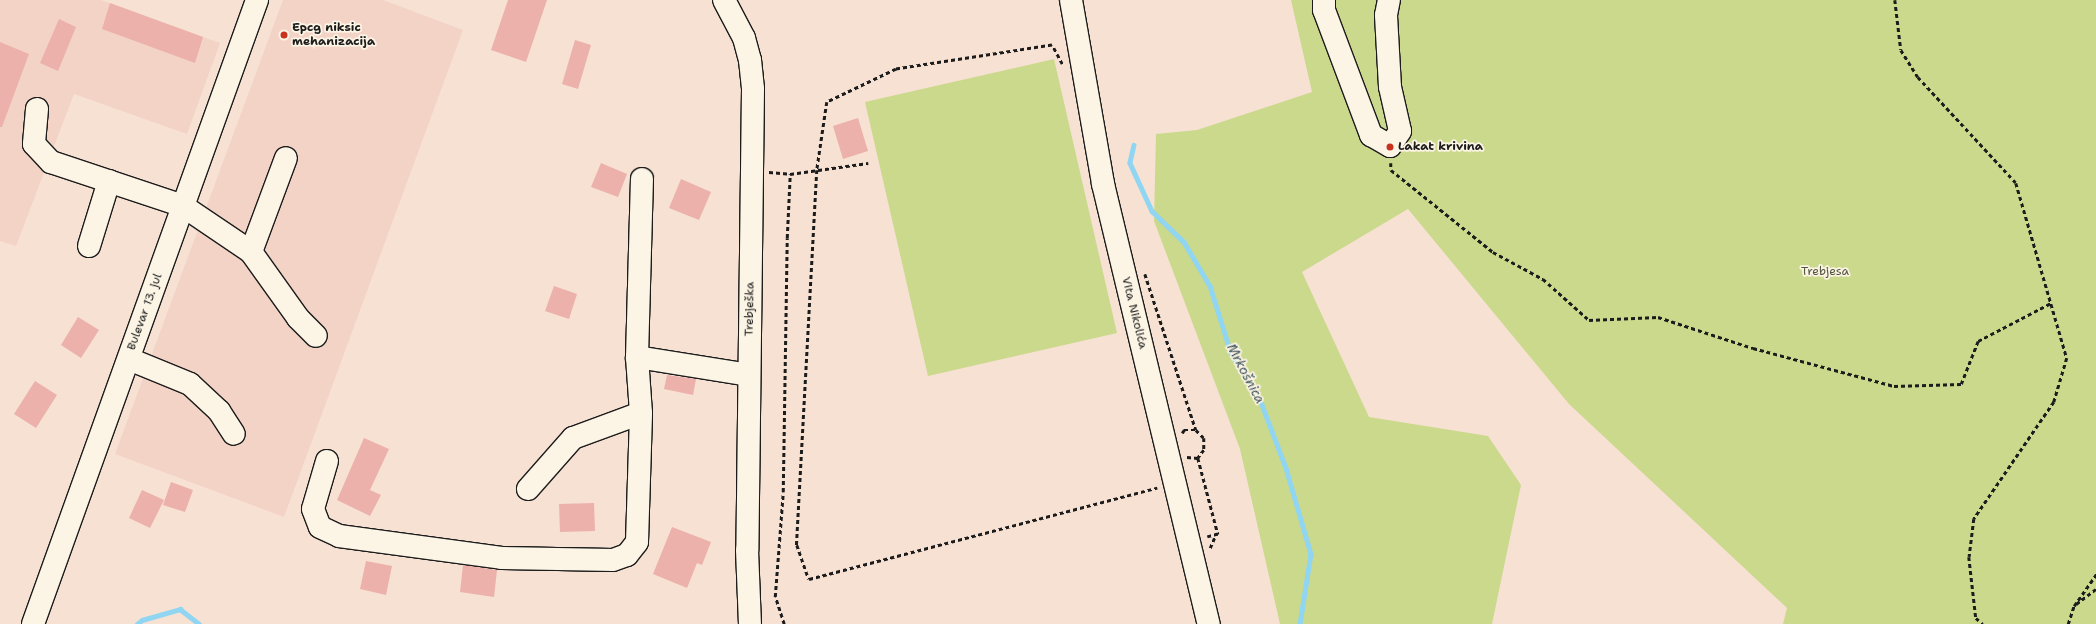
<!DOCTYPE html>
<html>
<head>
<meta charset="utf-8">
<style>
  body { margin:0 }
  #map { position:relative; width:2096px; height:624px; overflow:hidden; background:#f7e1d3; font-family:"Shantell Sans",sans-serif }
  div>[style] { position:absolute }
  .built>* { inset:0; background:#f4d3c7 }
  .green>* { inset:0; background:#cbd98c }
  .stream>* { height:4.5px; margin:-2.25px; padding:0 2.25px; transform-origin:2.25px; border-radius:2.25px; background:#90d5f2 }
  .building>* { inset:0; background:#ecb1aa }
  .path>* { height:2.5px; margin-top:-1.25px; transform-origin:0; background:repeating-linear-gradient(90deg,#1c1c1c 0 4px,transparent 0 7px) }
  .roads { filter:drop-shadow(1px 0 #1c1c1c) drop-shadow(-1px 0 #1c1c1c) drop-shadow(0 1px #1c1c1c) drop-shadow(0 -1px #1c1c1c) }
  .minor>* { height:22px; margin:-11px; padding:0 11px; transform-origin:11px; border-radius:11px; background:#fcf5e5 }
  .dots>* { width:11px; height:11px; translate:-50% -50%; box-sizing:border-box; border:2px solid #fcf5e5; border-radius:50% }
  span { translate:-50% -50%; white-space:nowrap; text-align:center; line-height:1.15; -webkit-text-stroke:3.5px #fcf5e5; paint-order:stroke }
  .poi-label { font-size:12px; color:#1c1c1c; font-weight:700 }
  .left { translate:0 -50%; text-align:left }
  .park-label { font-size:12px; color:#51553e }
  .street-label { font-size:12px; color:#1c1c1c }
  .water-label { font-size:13px; color:#3f545c; font-style:italic }
</style>
</head>
<body>
<div id="map">
  <div class="built">
    <i style="clip-path:polygon(0 0,101px 0,220px 43px,187px 134px,74px 94px,16px 246px,0 241px)"></i>
    <i style="clip-path:polygon(283px 0,383px 0,463px 30px,284px 517px,115px 454px)"></i>
  </div>
  <div class="green">
    <i style="clip-path:polygon(1291px 0,2096px 0,2096px 624px,1783px 624px,1787px 608px,1569px 404px,1408px 209px,1302px 272px,1369px 417px,1488px 436px,1521px 485px,1492px 624px,1280px 624px,1240px 449px,1154px 221px,1156px 134px,1197px 130px,1312px 92px)"></i>
    <i style="clip-path:polygon(1054px 59px,1117px 333px,928px 376px,865px 102px)"></i>
  </div>
  <div class="stream">
    <i style="left:1134px;top:145px;width:18px;rotate:103deg"></i>
    <i style="left:1130px;top:163px;width:53px;rotate:65.4deg"></i>
    <i style="left:1152px;top:211px;width:45px;rotate:44.1deg"></i>
    <i style="left:1184px;top:242px;width:51px;rotate:59.4deg"></i>
    <i style="left:1210px;top:286px;width:70px;rotate:72.6deg"></i>
    <i style="left:1231px;top:353px;width:57px;rotate:58.5deg"></i>
    <i style="left:1261px;top:402px;width:71px;rotate:69.3deg"></i>
    <i style="left:1286px;top:468px;width:90px;rotate:73.8deg"></i>
    <i style="left:1311px;top:554px;width:71px;rotate:98.9deg"></i>
    <i style="left:137px;top:624px;width:6px;rotate:-39deg"></i>
    <i style="left:142px;top:620px;width:40px;rotate:-16deg"></i>
    <i style="left:180px;top:609px;width:24px;rotate:38deg"></i>
  </div>
  <div class="building">
    <i style="clip-path:polygon(508px 0,547px 0,526px 62px,491px 50px)"></i>
    <i style="clip-path:polygon(110px 3px,203px 37px,195px 63px,102px 29px)"></i>
    <i style="clip-path:polygon(59px 19px,76px 27px,58px 71px,40px 63px)"></i>
    <i style="clip-path:polygon(575px 40px,591px 45px,578px 89px,562px 84px)"></i>
    <i style="clip-path:polygon(0 42px,29px 54px,2px 127px,0 127px)"></i>
    <i style="clip-path:polygon(858px 118px,868px 151px,843px 159px,833px 126px)"></i>
    <i style="clip-path:polygon(601px 163px,627px 174px,618px 197px,591px 187px)"></i>
    <i style="clip-path:polygon(681px 179px,711px 192px,699px 220px,669px 208px)"></i>
    <i style="clip-path:polygon(554px 286px,577px 294px,569px 319px,545px 311px)"></i>
    <i style="clip-path:polygon(78px 317px,99px 330px,81px 358px,61px 345px)"></i>
    <i style="clip-path:polygon(667px 375px,696px 379px,693px 395px,664px 389px)"></i>
    <i style="clip-path:polygon(35px 381px,57px 395px,36px 428px,14px 414px)"></i>
    <i style="clip-path:polygon(364px 438px,389px 449px,370px 490px,381px 495px,370px 516px,337px 500px)"></i>
    <i style="clip-path:polygon(171px 482px,193px 490px,185px 512px,163px 505px)"></i>
    <i style="clip-path:polygon(142px 490px,164px 500px,150px 528px,129px 518px)"></i>
    <i style="clip-path:polygon(594px 503px,595px 531px,560px 532px,559px 504px)"></i>
    <i style="clip-path:polygon(672px 527px,711px 542px,702px 565px,697px 563px,687px 588px,653px 574px)"></i>
    <i style="clip-path:polygon(366px 561px,392px 566px,386px 595px,360px 589px)"></i>
    <i style="clip-path:polygon(463px 565px,497px 570px,494px 597px,460px 592px)"></i>
  </div>
  <div class="path">
    <i style="left:1895px;top:0;width:50px;rotate:83.2deg"></i>
    <i style="left:1901px;top:50px;width:32px;rotate:58deg"></i>
    <i style="left:1918px;top:77px;width:144px;rotate:47.2deg"></i>
    <i style="left:2016px;top:183px;width:182px;rotate:73.8deg"></i>
    <i style="left:2067px;top:358px;width:46px;rotate:106.5deg"></i>
    <i style="left:2054px;top:402px;width:142px;rotate:124.4deg"></i>
    <i style="left:1974px;top:519px;width:38px;rotate:97deg"></i>
    <i style="left:1969px;top:557px;width:61px;rotate:83.5deg"></i>
    <i style="left:1976px;top:618px;width:9px;rotate:41deg"></i>
    <i style="left:1062px;top:64px;width:21px;rotate:-118deg"></i>
    <i style="left:1052px;top:45px;width:158px;rotate:171.3deg"></i>
    <i style="left:896px;top:69px;width:76px;rotate:154.4deg"></i>
    <i style="left:827px;top:102px;width:69px;rotate:98.4deg"></i>
    <i style="left:817px;top:170px;width:376px;rotate:93.1deg"></i>
    <i style="left:797px;top:545px;width:36px;rotate:71deg"></i>
    <i style="left:809px;top:579px;width:360px;rotate:-14.7deg"></i>
    <i style="left:1391px;top:163px;width:7px;rotate:90deg"></i>
    <i style="left:1391px;top:170px;width:131px;rotate:38.8deg"></i>
    <i style="left:1493px;top:252px;width:57px;rotate:28.4deg"></i>
    <i style="left:1543px;top:279px;width:62px;rotate:41.7deg"></i>
    <i style="left:1589px;top:320px;width:69px;rotate:-2.5deg"></i>
    <i style="left:1658px;top:317px;width:100px;rotate:18.1deg"></i>
    <i style="left:1753px;top:348px;width:146px;rotate:15.1deg"></i>
    <i style="left:1894px;top:386px;width:67px;rotate:-1.7deg"></i>
    <i style="left:1961px;top:384px;width:46px;rotate:-68.4deg"></i>
    <i style="left:1978px;top:341px;width:82px;rotate:-27.5deg"></i>
    <i style="left:769px;top:172px;width:21px;rotate:5deg"></i>
    <i style="left:1145px;top:274px;width:164px;rotate:71.9deg"></i>
    <i style="left:1182px;top:433px;width:4px;rotate:-56deg"></i>
    <i style="left:1184px;top:430px;width:12px"></i>
    <i style="left:1196px;top:430px;width:11px;rotate:45deg"></i>
    <i style="left:1204px;top:438px;width:12px;rotate:90deg"></i>
    <i style="left:1204px;top:450px;width:10px;rotate:127deg"></i>
    <i style="left:1198px;top:458px;width:79px;rotate:75.3deg"></i>
    <i style="left:1218px;top:534px;width:11px;rotate:165deg"></i>
    <i style="left:1187px;top:457px;width:11px;rotate:5deg"></i>
    <i style="left:1210px;top:548px;width:15px;rotate:-67deg"></i>
    <i style="left:2076px;top:604px;width:25px;rotate:-37deg"></i>
    <i style="left:784px;top:624px;width:28px;rotate:-108deg"></i>
    <i style="left:775px;top:597px;width:105px;rotate:-85.6deg"></i>
    <i style="left:783px;top:492px;width:254px;rotate:-89.1deg"></i>
    <i style="left:787px;top:238px;width:64px;rotate:-87.3deg"></i>
    <i style="left:790px;top:174px;width:79px;rotate:-8deg"></i>
    <i style="left:2068px;top:624px;width:19px;rotate:-72deg"></i>
    <i style="left:2074px;top:606px;width:39px;rotate:-55deg"></i>
  </div>
  <div class="roads">
    <div class="minor">
      <i style="left:724px;top:0;width:43px;rotate:62.2deg"></i>
      <i style="left:744px;top:38px;width:23px;rotate:75deg"></i>
      <i style="left:750px;top:60px;width:29px;rotate:84deg"></i>
      <i style="left:753px;top:89px;width:461px;rotate:90.7deg"></i>
      <i style="left:747px;top:550px;width:74px;rotate:87.7deg"></i>
      <i style="left:1071px;top:0;width:187px;rotate:80.1deg"></i>
      <i style="left:1103px;top:184px;width:453px;rotate:76.5deg"></i>
      <i style="left:1324px;top:0;width:10px;rotate:90deg"></i>
      <i style="left:1324px;top:10px;width:134px;rotate:69.4deg"></i>
      <i style="left:1371px;top:135px;width:22px;rotate:30deg"></i>
      <i style="left:1390px;top:146px;width:18px;rotate:-56deg"></i>
      <i style="left:1400px;top:131px;width:45px;rotate:-102.8deg"></i>
      <i style="left:1390px;top:87px;width:72px;rotate:-93.2deg"></i>
      <i style="left:1386px;top:15px;width:15px;rotate:-79deg"></i>
      <i style="left:37px;top:109px;width:35px;rotate:95deg"></i>
      <i style="left:34px;top:144px;width:25px;rotate:47deg"></i>
      <i style="left:51px;top:162px;width:139px;rotate:18.4deg"></i>
      <i style="left:183px;top:206px;width:82px;rotate:34.1deg"></i>
      <i style="left:251px;top:252px;width:81px;rotate:54.5deg"></i>
      <i style="left:298px;top:318px;width:25px;rotate:45deg"></i>
      <i style="left:89px;top:246px;width:68px;rotate:-72.9deg"></i>
      <i style="left:251px;top:252px;width:100px;rotate:-69.6deg"></i>
      <i style="left:637px;top:357px;width:178px;rotate:-88.4deg"></i>
      <i style="left:129px;top:359px;width:66px;rotate:22.3deg"></i>
      <i style="left:190px;top:384px;width:40px;rotate:43deg"></i>
      <i style="left:219px;top:411px;width:27px;rotate:57deg"></i>
      <i style="left:327px;top:461px;width:50px;rotate:106.3deg"></i>
      <i style="left:313px;top:509px;width:19px;rotate:69deg"></i>
      <i style="left:320px;top:527px;width:21px;rotate:25deg"></i>
      <i style="left:339px;top:536px;width:164px;rotate:7.7deg"></i>
      <i style="left:502px;top:558px;width:111px;rotate:1deg"></i>
      <i style="left:613px;top:560px;width:15px;rotate:-20deg"></i>
      <i style="left:627px;top:555px;width:16px;rotate:-52deg"></i>
      <i style="left:637px;top:542px;width:129px;rotate:-88.2deg"></i>
      <i style="left:641px;top:413px;width:56px;rotate:-94.1deg"></i>
      <i style="left:637px;top:357px;width:113px;rotate:9.1deg"></i>
      <i style="left:528px;top:489px;width:68px;rotate:-48.6deg"></i>
      <i style="left:573px;top:438px;width:72px;rotate:-20.2deg"></i>
      <i style="left:33px;top:624px;width:663px;rotate:-70.25deg"></i>
    </div>
  </div>
  <div class="dots">
    <i style="left:284px;top:35px;background:#c8321e"></i>
    <i style="left:1390px;top:147px;background:#c8321e"></i>
  </div>
  <div class="poi-label">
    <span class="left" style="left:292px;top:35px">Epcg niksic<br>mehanizacija</span>
    <span class="left" style="left:1398px;top:147px">Lakat krivina</span>
  </div>
  <div class="park-label">
    <span style="left:1825px;top:272px">Trebjesa</span>
  </div>
  <div class="street-label">
    <span style="left:750px;top:309px;rotate:-89deg">Trebješka</span>
    <span style="left:145px;top:312px;rotate:-70deg">Bulevar 13. jul</span>
    <span style="left:1134px;top:313px;rotate:76deg">Vita Nikolića</span>
  </div>
  <div class="water-label">
    <span style="left:1245px;top:374px;rotate:62deg">Mrkošnica</span>
  </div>
</div>
</body>
</html>
